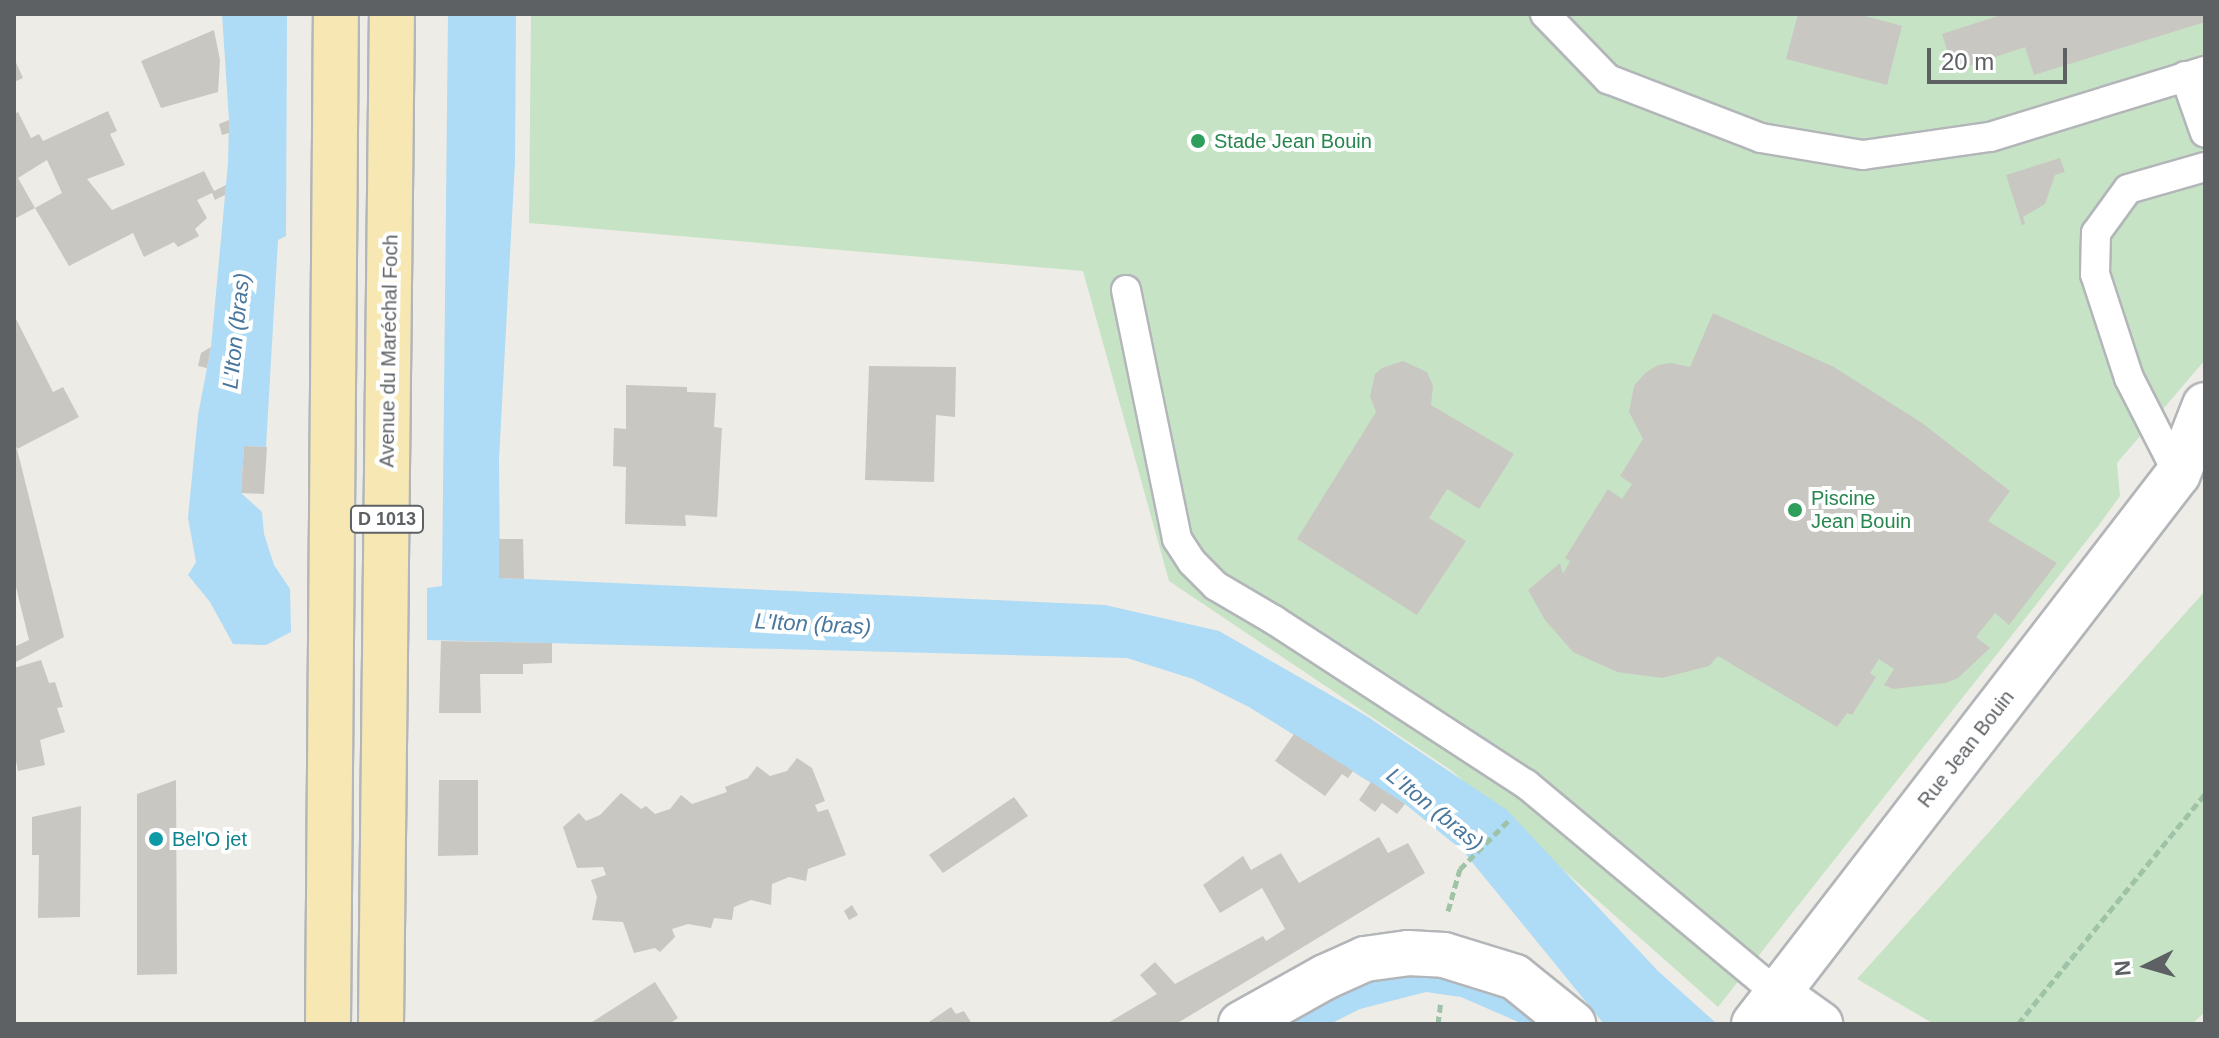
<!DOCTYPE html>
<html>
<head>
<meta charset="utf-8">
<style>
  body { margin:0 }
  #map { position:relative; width:2219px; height:1038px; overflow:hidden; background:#eeece6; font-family:Arial,sans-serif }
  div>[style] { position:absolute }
  .green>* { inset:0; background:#c7e3c5 }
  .water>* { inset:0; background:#aedbf5 }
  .building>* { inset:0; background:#c9c7c2 }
  .path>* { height:5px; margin-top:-2.5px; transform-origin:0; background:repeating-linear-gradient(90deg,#9fc3a7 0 8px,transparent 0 12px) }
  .roads { filter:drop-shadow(2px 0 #b3b6b9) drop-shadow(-2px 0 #b3b6b9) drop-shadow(0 2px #b3b6b9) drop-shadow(0 -2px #b3b6b9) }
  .lane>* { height:28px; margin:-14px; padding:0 14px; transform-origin:14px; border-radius:14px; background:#fff }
  .street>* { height:44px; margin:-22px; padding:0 22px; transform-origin:22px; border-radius:22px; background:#fff }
  .primary>* { height:44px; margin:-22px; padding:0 22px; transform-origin:22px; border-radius:22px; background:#f6e7b3 }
  .dots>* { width:22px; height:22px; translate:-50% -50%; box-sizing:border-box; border:4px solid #fff; border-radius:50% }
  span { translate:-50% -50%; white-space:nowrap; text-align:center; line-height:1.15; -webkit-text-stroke:8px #fff; paint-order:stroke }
  .shield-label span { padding:2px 6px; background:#fff; border:2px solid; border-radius:6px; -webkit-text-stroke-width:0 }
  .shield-label { font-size:18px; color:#5d6164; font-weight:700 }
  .leisure-label { font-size:20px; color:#27864d }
  .left { translate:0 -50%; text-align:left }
  .street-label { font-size:20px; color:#5d6164 }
  .culture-label { font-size:20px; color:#0d838f }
  .water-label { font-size:22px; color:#49779d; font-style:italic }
  .frame { position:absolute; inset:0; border:16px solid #5d6164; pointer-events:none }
  .north { position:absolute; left:2107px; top:926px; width:80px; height:80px; -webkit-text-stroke:6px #fff; paint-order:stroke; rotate:265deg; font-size:22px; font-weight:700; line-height:32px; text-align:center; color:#5d6164 }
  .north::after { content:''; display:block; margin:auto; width:28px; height:36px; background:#5d6164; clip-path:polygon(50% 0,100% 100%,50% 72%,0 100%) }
  .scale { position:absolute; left:1927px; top:48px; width:140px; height:36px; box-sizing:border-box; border:4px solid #5d6164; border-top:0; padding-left:10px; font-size:24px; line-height:28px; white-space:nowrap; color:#5d6164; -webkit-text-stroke:6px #fff; paint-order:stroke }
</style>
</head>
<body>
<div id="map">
  <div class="green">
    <i style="clip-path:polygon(531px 14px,2205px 14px,2205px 360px,2117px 463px,2120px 496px,2099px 525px,1718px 1007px,1452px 771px,1169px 581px,1083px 271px,529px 223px)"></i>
    <i style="clip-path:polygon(2205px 591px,2205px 1012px,2192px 1024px,1934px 1024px,1857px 979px)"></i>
  </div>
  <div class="water">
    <i style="clip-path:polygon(222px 14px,287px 14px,286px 236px,278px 240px,266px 447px,244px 446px,241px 493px,262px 512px,264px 534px,274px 565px,290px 589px,291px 632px,266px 645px,233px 644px,210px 602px,188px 575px,196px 562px,188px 518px,198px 415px,211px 347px,228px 163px,229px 120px)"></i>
    <i style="clip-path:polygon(448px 14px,516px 14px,515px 162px,499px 459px,500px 578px,1105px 605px,1219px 631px,1365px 715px,1507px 810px,1658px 971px,1715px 1022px,1604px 1024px,1463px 851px,1405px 804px,1249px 707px,1193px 679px,1127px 658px,427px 640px,427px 588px,442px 586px)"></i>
    <i style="clip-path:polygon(1429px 972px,1494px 991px,1545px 1024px,1523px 1024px,1461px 997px,1426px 992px,1360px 1009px,1330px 1024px,1279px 1024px,1374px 979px)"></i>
  </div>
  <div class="building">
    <i style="clip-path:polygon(1798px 14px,1858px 14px,1902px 26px,1887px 85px,1786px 59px)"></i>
    <i style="clip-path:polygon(2004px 14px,2205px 14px,2205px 22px,2034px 75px,2025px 47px,1954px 71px,1942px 34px)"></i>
    <i style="clip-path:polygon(214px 30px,220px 60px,218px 92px,161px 108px,141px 61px)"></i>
    <i style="clip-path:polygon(14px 58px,23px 78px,14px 82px)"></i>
    <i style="clip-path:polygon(evenodd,108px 111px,117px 131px,110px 134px,125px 165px,87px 179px,112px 210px,204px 171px,214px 191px,226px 185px,225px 195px,215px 200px,212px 193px,197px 200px,207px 218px,195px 229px,199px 236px,178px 247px,174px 242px,144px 257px,133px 233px,69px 266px,35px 208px,14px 219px,14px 114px,18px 112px,31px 138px,39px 134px,43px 141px,108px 111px,47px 160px,62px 193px,35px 208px,18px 178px,47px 160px)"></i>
    <i style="clip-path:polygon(229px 120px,229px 133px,222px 135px,219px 124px)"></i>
    <i style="clip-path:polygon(2060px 158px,2065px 172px,2055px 175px,2045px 204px,2023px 217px,2025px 224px,2022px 225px,2006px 175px)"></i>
    <i style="clip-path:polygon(1713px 313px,1834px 367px,1922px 423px,2010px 491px,1988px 521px,2057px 563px,2009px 625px,1995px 613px,1976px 637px,1990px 648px,1958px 678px,1945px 683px,1893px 689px,1884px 685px,1894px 669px,1879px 659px,1870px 673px,1876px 677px,1852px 715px,1847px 713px,1837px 727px,1718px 656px,1709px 666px,1662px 678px,1617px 672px,1573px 652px,1545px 620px,1528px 590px,1560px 563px,1563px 574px,1570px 561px,1565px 558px,1608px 489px,1622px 499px,1632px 484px,1620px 476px,1643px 439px,1629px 412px,1634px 386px,1645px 373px,1658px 365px,1671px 363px,1690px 367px)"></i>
    <i style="clip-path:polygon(14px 315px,53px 392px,63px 387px,79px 417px,17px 449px,14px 442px)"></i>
    <i style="clip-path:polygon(211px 347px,207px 368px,198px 366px,201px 353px)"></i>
    <i style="clip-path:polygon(1403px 361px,1427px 372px,1433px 386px,1431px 405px,1514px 454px,1479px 509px,1447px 489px,1429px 518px,1466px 541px,1417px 615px,1297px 539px,1376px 412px,1370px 396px,1375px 374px,1382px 368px)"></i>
    <i style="clip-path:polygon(869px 366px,956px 367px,955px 417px,936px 415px,934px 482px,865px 480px)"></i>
    <i style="clip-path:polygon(626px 385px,687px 387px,687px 392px,716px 393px,714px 427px,722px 428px,717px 517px,685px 515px,686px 526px,625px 524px,626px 467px,613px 466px,614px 428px,626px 429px)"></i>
    <i style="clip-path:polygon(244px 446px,267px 447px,264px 494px,241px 493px)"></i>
    <i style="clip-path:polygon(17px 449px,64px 637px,14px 663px,14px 647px,29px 640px,14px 579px,14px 451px)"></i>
    <i style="clip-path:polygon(499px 539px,523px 539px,524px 579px,499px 578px)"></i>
    <i style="clip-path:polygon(441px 641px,552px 643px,552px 663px,523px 664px,523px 674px,480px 674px,481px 713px,439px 713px)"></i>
    <i style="clip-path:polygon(41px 660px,49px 683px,55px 682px,63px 707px,57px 708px,65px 732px,40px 740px,45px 765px,18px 771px,14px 750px,14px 668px)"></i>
    <i style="clip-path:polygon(1294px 734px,1353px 771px,1348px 778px,1342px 774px,1325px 796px,1275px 761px)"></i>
    <i style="clip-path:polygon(797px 758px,812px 768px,825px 801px,815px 805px,818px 812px,828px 809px,846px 855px,808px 869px,806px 881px,789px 877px,772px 884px,771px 905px,751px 900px,734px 907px,732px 920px,714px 918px,711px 928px,688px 924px,672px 929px,675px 937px,660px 952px,655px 948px,634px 953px,623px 922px,592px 920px,597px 897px,591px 880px,606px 875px,603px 867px,577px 868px,563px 827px,579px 813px,586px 821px,600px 815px,621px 793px,641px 809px,646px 806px,655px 814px,670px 809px,681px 795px,692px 804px,727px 792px,725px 787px,748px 778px,757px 766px,770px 776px,787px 771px)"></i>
    <i style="clip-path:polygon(176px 780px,177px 974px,137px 975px,137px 794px)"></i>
    <i style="clip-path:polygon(439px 780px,478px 780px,478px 855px,438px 856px)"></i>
    <i style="clip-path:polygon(1371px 782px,1405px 804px,1397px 814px,1382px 803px,1375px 812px,1359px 800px)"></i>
    <i style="clip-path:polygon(1014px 797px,1028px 816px,943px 873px,929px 855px)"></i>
    <i style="clip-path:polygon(81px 806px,80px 917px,38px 918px,39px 855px,32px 855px,32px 817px)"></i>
    <i style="clip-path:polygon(1379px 837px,1388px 853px,1408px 843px,1425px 873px,1176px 1024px,1106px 1024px,1157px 994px,1140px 975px,1155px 962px,1175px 984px,1263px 936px,1266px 941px,1285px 929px,1262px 888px,1220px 913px,1203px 885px,1243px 856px,1251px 870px,1281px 853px,1299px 883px)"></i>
    <i style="clip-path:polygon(852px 905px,858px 915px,849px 920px,844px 911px)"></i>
    <i style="clip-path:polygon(655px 982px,678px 1018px,669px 1024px,589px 1024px)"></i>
    <i style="clip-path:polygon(951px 1007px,956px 1014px,964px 1011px,972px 1024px,926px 1024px)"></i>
  </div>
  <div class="path">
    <i style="left:1448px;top:911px;width:44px;rotate:-74.1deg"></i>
    <i style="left:1460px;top:869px;width:69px;rotate:-45deg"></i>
    <i style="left:1438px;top:1024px;width:23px;rotate:-83deg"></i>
    <i style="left:2018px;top:1024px;width:296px;rotate:-50.9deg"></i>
  </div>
  <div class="roads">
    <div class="lane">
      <i style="left:1545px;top:14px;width:91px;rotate:45.9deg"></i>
      <i style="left:1608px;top:79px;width:164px;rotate:21.1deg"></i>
      <i style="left:1761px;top:138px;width:103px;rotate:9.5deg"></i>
      <i style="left:1863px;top:155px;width:128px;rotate:-8.1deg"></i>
      <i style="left:1990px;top:137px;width:225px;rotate:-17.1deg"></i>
      <i style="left:2185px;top:76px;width:60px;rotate:70.7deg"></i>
      <i style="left:1126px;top:290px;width:254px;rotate:78.4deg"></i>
      <i style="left:1177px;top:539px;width:27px;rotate:57deg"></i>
      <i style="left:1192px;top:562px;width:34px;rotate:45deg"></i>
      <i style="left:1216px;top:586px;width:67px;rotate:30.4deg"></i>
      <i style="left:1274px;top:620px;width:301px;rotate:33.1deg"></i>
      <i style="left:1526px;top:784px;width:328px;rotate:39.8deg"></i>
      <i style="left:2178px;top:474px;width:108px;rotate:-117deg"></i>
      <i style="left:2129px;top:378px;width:109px;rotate:-108.1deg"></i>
      <i style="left:2095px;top:274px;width:41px;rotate:-88.6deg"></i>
      <i style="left:2096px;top:233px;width:54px;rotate:-54deg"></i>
      <i style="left:2128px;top:189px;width:80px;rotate:-15.9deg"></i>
    </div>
    <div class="street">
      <i style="left:1778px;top:994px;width:52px;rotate:35.5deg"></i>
      <i style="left:1241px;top:1024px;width:96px;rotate:-29.2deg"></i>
      <i style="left:1325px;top:977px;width:44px;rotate:-24.2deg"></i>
      <i style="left:1365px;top:959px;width:43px;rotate:-7.9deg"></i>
      <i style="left:1408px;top:953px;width:36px;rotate:3deg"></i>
      <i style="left:1444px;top:955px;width:74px;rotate:17.2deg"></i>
      <i style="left:1515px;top:977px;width:75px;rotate:39deg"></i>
      <i style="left:1754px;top:1024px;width:694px;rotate:-52.37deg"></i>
      <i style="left:2178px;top:474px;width:74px;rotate:-68.6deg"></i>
    </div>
    <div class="primary">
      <i style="left:328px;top:1024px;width:1010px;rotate:-89.55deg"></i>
      <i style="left:381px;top:1024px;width:1010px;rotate:-89.38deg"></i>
    </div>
  </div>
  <div class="dots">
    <i style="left:1198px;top:141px;background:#2e9e5b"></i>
    <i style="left:1795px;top:510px;background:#2e9e5b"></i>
    <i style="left:156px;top:839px;background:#0f9aa8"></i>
  </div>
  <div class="shield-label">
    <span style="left:387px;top:519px">D 1013</span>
  </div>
  <div class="leisure-label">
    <span class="left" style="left:1214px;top:141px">Stade Jean Bouin</span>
    <span class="left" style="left:1811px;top:510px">Piscine<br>Jean Bouin</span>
  </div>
  <div class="street-label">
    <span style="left:389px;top:351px;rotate:-89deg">Avenue du Maréchal Foch</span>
    <span style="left:1966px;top:749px;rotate:-52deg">Rue Jean Bouin</span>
  </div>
  <div class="culture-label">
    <span class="left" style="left:172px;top:839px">Bel'O jet</span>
  </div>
  <div class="water-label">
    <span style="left:236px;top:331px;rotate:-84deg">L'Iton (bras)</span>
    <span style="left:813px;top:624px;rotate:3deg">L'Iton (bras)</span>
    <span style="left:1435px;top:809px;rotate:39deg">L'Iton (bras)</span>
  </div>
  <div class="frame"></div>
  <div class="north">N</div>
  <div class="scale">20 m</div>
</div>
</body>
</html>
